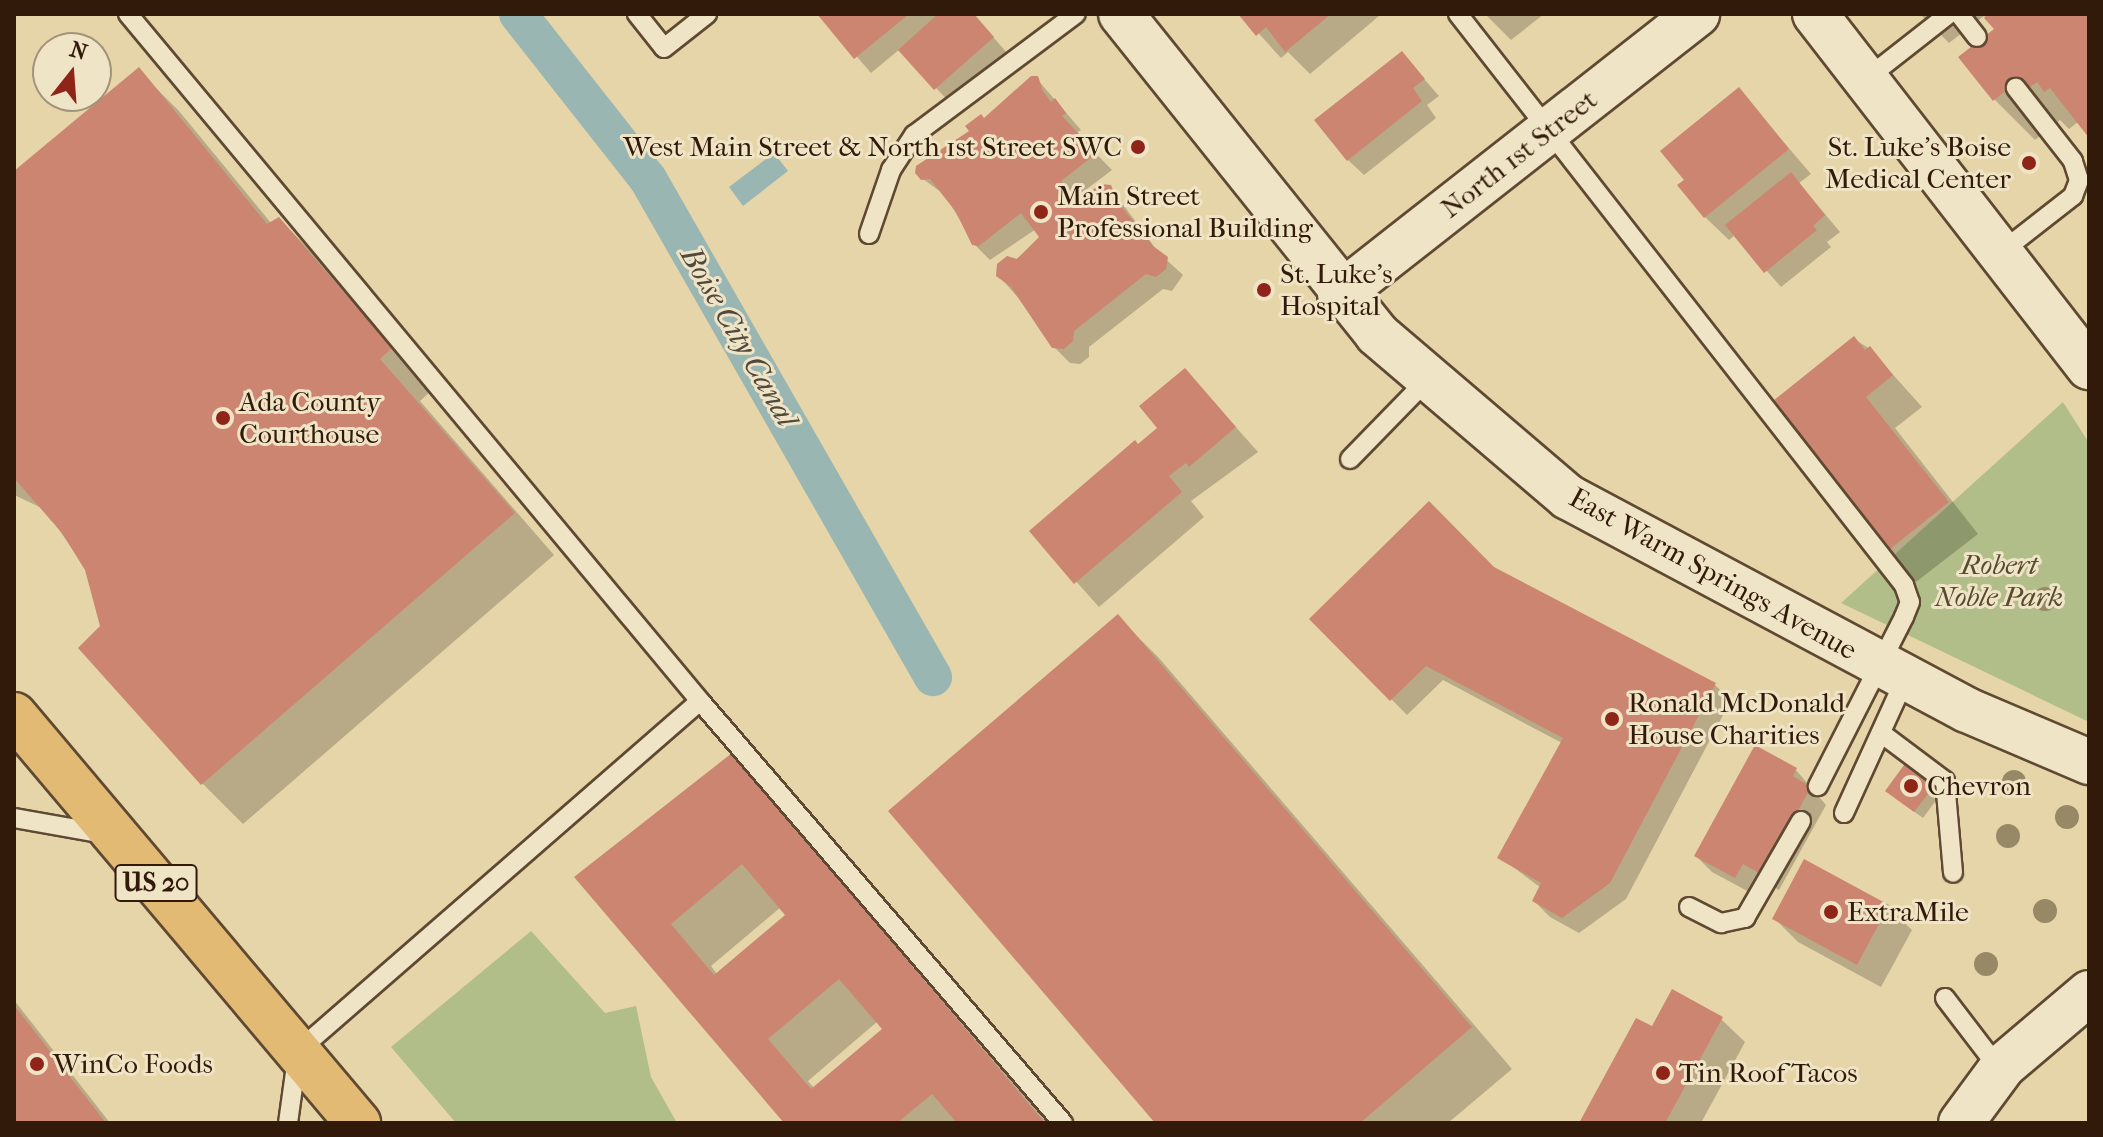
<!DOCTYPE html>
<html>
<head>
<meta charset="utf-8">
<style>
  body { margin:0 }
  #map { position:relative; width:2103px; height:1137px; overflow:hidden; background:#e6d5a8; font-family:"IM FELL French Canon",serif }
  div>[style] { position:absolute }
  .green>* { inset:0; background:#b2be89 }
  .water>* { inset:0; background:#9ab6b2 }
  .shadow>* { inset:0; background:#0003 }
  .canal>* { height:38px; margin:-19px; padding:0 19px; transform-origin:19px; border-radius:19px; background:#9ab6b2 }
  .building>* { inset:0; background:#cc8570 }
  .roads { filter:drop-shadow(2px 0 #5f4932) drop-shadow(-2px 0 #5f4932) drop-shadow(0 2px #5f4932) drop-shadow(0 -2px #5f4932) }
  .service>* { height:18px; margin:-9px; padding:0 9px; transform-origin:9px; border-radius:9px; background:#efe4c6 }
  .tertiary>* { height:44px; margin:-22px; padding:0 22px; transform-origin:22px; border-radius:22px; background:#efe4c6 }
  .secondary>* { height:44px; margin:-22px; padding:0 22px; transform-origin:22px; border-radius:22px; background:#efe4c6 }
  .primary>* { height:44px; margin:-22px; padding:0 22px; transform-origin:22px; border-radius:22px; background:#e3ba74 }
  .trees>* { width:24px; height:24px; margin:-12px; border-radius:50%; background:#988966 }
  .dots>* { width:22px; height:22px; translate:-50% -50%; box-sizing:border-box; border:4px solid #efe4c6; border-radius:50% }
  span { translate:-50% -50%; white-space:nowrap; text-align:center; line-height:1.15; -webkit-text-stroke:6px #efe4c6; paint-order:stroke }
  .shield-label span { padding:2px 6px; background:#efe4c6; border:2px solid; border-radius:6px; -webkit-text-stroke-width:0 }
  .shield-label { font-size:26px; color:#321a0a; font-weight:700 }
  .poi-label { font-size:28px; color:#321a0a }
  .right { translate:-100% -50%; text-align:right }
  .left { translate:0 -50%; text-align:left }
  .street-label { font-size:28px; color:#321a0a }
  .park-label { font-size:28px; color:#584b30; font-style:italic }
  .water-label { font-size:30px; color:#51493c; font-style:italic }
  .frame { position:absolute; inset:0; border:16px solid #321a0a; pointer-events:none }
  .north { position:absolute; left:32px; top:32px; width:80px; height:80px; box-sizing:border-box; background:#efe4c6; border:2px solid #a3937b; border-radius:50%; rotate:17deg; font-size:22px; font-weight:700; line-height:32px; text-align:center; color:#321a0a }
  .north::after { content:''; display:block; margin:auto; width:28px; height:36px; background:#8f2418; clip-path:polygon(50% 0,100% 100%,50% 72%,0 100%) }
</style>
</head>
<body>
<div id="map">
  <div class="green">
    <i style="clip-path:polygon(2063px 402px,2089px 443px,2089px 722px,1841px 603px)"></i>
    <i style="clip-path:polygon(531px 931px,605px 1013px,636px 1006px,651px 1077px,677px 1123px,456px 1123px,391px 1047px)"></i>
  </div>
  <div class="water">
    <i style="clip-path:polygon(774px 153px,788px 171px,743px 206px,729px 187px)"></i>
  </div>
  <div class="shadow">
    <i style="clip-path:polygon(820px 14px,973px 14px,1008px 54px,951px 104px,900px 49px,871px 73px)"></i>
    <i style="clip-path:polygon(1241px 14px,1378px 14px,1379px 16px,1310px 74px,1288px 52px,1281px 58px)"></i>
    <i style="clip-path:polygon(1485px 14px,1544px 14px,1511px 40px)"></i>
    <i style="clip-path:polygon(1920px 14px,2089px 14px,2089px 135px,2078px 122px,2069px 129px,2060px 120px,2035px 140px,1994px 99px,1997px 29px,1984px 16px,1949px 43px)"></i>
    <i style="clip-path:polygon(1402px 54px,1439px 96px,1427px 105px,1436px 118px,1364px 175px,1348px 160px)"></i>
    <i style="clip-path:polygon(138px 70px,179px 111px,271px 223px,279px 219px,320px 260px,432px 390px,420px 401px,554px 555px,243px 824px,202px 783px,102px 627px,87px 569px,44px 509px,14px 495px,14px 173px)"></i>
    <i style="clip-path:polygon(1037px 79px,1081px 130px,1076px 133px,1112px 170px,1075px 198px,1084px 209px,1110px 187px,1159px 253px,1183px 275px,1172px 291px,1163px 289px,1089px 347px,1089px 357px,1080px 364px,1070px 363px,1054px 347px,1047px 330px,998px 275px,1042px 237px,1036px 229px,990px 260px,974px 244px,945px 195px,923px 179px)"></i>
    <i style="clip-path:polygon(1739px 90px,1811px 174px,1799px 183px,1840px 232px,1827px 242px,1831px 247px,1781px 287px,1735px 235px,1729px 240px,1705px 217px,1687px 180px)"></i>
    <i style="clip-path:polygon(1854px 339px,1870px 349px,1922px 407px,1895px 428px,1978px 534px,1916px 582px,1886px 551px)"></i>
    <i style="clip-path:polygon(1185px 370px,1258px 452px,1191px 501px,1204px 517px,1099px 607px,1031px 531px,1160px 428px)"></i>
    <i style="clip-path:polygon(1494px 568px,1715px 685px,1731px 700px,1626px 899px,1579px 933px,1550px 917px,1534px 901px,1541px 888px,1500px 857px,1562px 743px,1443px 680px,1407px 715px,1312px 619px)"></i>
    <i style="clip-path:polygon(1118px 617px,1159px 658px,1512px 1069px,1448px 1123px,1158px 1123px)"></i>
    <i style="clip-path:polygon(1755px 747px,1796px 770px,1826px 805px,1779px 890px,1759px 879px,1751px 893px,1712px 872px,1696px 856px)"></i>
    <i style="clip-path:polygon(evenodd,732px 755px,773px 796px,1049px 1123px,787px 1123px,577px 877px,732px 755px,781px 907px,787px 915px,717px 974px,711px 966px,781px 907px,732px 755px,878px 1021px,885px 1029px,814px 1088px,808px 1081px,878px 1021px)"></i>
    <i style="clip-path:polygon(1935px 784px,1943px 791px,1923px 818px,1895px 798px)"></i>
    <i style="clip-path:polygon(1805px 862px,1888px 907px,1912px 930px,1881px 987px,1798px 942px,1774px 918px)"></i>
    <i style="clip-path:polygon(14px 1000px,110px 1123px,14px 1123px)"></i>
    <i style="clip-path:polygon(1721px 1019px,1745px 1042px,1701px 1123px,1581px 1123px,1653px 1029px)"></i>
  </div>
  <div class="canal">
    <i style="left:518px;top:14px;width:210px;rotate:51.8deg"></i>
    <i style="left:648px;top:179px;width:574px;rotate:60.22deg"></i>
  </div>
  <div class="building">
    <i style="clip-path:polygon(817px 14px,909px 14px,854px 59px)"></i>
    <i style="clip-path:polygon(938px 14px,974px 14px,994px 37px,934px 90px,898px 50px)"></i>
    <i style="clip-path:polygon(1238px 14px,1331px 14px,1285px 52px,1266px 27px,1256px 36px)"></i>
    <i style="clip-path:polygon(1989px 14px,2089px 14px,2089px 138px,2050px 88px,2044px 92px,2037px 82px,2027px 89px,2019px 80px,1993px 101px,1958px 57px,1994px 29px,1984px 18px)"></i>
    <i style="clip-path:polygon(1402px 51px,1425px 79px,1413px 88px,1422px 101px,1347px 161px,1314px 120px)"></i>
    <i style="clip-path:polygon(139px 67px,267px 224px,279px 217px,392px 348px,380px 359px,515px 513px,201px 785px,78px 648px,100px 626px,85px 570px,62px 533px,14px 478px,14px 171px)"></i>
    <i style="clip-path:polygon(1031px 76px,1038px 76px,1043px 91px,1051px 102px,1055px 98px,1066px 113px,1062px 116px,1097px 153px,1061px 181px,1082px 208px,1090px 192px,1100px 184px,1111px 185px,1118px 202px,1153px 246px,1168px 257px,1166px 269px,1156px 277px,1146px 274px,1074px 331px,1073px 341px,1064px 349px,1052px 348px,1011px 287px,996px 276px,997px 264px,1007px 256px,1017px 259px,1039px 237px,1021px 213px,979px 246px,972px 245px,956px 212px,930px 179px,921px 180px,915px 173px,916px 166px,969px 131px,965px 126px,981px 114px,984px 118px)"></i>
    <i style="clip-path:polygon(1739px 87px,1789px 149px,1704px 218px,1677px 185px,1684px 180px,1660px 151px)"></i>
    <i style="clip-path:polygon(1791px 172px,1825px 215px,1813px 226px,1817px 230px,1764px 273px,1725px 225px)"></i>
    <i style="clip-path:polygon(1854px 336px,1865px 350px,1870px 346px,1893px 375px,1866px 397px,1949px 502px,1885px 553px,1768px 405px)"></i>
    <i style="clip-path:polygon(1185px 368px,1236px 427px,1189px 467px,1186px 463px,1169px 476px,1182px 492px,1074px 584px,1029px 531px,1135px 440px,1138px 444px,1157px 428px,1139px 406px)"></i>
    <i style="clip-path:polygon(1429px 501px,1494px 567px,1716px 683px,1610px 883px,1562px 918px,1532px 901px,1541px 883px,1497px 858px,1563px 738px,1426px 666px,1390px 701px,1309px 619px)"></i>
    <i style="clip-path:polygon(1118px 614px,1472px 1027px,1360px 1123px,1155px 1123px,888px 811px)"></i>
    <i style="clip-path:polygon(1755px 745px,1797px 768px,1793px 776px,1811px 787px,1763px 875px,1743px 864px,1735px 878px,1694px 856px)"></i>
    <i style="clip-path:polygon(evenodd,732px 753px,1045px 1123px,957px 1123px,932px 1094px,897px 1123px,784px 1123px,574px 877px,732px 753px,742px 864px,785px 915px,714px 975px,671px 924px,742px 864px,732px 753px,839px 979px,882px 1029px,811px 1089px,768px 1039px,839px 979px)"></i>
    <i style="clip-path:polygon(1907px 761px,1937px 782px,1914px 812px,1885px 791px)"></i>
    <i style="clip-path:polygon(1804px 859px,1889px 905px,1857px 965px,1772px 919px)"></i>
    <i style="clip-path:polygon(1672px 989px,1723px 1017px,1665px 1123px,1579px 1123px,1636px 1018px,1652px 1026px)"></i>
    <i style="clip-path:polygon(14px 1005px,106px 1123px,14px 1123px)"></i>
  </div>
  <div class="roads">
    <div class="service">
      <i style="left:128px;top:14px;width:894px;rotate:50.22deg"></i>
      <i style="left:700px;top:701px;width:557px;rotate:49.3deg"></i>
      <i style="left:637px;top:14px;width:43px;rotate:51.5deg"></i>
      <i style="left:664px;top:48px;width:55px;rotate:-38.3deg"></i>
      <i style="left:1458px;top:14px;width:725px;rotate:52.01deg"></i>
      <i style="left:1904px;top:585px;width:18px;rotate:71deg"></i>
      <i style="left:1910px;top:602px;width:16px;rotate:112deg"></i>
      <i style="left:1904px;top:617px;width:190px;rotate:117deg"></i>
      <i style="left:1959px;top:14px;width:29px;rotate:52deg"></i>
      <i style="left:1866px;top:79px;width:105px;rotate:-38.1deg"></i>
      <i style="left:869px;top:234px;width:68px;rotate:-71deg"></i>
      <i style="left:891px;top:170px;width:42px;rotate:-56.7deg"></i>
      <i style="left:914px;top:135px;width:202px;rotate:-36.8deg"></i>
      <i style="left:2000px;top:253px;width:93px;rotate:-38deg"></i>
      <i style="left:2073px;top:196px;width:17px;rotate:-69deg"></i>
      <i style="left:2079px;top:180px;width:20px;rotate:-108deg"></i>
      <i style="left:2073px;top:161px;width:93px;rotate:-128deg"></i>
      <i style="left:1350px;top:459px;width:110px;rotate:-45.7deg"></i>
      <i style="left:1881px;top:733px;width:80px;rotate:36.9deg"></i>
      <i style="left:1945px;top:781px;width:92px;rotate:85deg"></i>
      <i style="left:1844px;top:813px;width:149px;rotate:-65.5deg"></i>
      <i style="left:14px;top:818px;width:92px;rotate:10deg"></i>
      <i style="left:1689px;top:907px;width:36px;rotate:27deg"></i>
      <i style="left:1721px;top:923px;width:25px;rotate:-12deg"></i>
      <i style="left:1745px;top:918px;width:112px;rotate:-60deg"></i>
      <i style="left:1945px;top:998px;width:91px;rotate:52.6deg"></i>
      <i style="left:288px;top:1123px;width:73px;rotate:-82.1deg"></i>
      <i style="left:298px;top:1051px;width:533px;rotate:-41.04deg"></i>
    </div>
    <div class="tertiary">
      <i style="left:1340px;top:294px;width:454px;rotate:-38.1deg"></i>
    </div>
    <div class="secondary">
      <i style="left:1121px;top:14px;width:410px;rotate:51.3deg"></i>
      <i style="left:1377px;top:334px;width:251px;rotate:40.5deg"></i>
      <i style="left:1568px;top:497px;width:452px;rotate:28.1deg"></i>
      <i style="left:1967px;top:710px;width:133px;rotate:23.1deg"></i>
      <i style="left:1815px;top:14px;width:447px;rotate:52.2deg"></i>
      <i style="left:1961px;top:1123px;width:71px;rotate:-53.6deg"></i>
      <i style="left:2003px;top:1066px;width:113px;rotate:-40.3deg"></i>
    </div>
    <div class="primary">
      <i style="left:14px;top:715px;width:534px;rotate:49.86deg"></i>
    </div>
  </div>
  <div class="trees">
    <i style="left:2045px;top:599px"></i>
    <i style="left:2014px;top:782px"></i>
    <i style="left:2067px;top:817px"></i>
    <i style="left:2008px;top:836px"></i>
    <i style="left:2045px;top:911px"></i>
    <i style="left:1986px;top:964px"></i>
  </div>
  <div class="dots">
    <i style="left:1138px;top:147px;background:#8f2418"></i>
    <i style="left:2029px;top:163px;background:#8f2418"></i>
    <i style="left:1041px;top:212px;background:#8f2418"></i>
    <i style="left:1264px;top:290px;background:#8f2418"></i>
    <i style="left:223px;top:418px;background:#8f2418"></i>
    <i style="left:1612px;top:719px;background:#8f2418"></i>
    <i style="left:1911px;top:786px;background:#8f2418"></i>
    <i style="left:1831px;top:912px;background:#8f2418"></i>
    <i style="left:37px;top:1064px;background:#8f2418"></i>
    <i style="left:1663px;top:1073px;background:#8f2418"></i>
  </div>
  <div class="shield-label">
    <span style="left:156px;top:883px">US 20</span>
  </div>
  <div class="poi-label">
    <span class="right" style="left:1122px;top:147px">West Main Street &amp; North 1st Street SWC</span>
    <span class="right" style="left:2011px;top:163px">St. Luke's Boise<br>Medical Center</span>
    <span class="left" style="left:1057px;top:212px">Main Street<br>Professional Building</span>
    <span class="left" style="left:1280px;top:290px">St. Luke's<br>Hospital</span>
    <span class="left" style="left:239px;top:418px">Ada County<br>Courthouse</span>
    <span class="left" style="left:1628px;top:719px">Ronald McDonald<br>House Charities</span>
    <span class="left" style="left:1927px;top:786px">Chevron</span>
    <span class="left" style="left:1847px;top:912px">ExtraMile</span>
    <span class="left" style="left:53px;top:1064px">WinCo Foods</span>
    <span class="left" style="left:1679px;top:1073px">Tin Roof Tacos</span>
  </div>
  <div class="street-label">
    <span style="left:1519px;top:154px;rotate:-38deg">North 1st Street</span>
    <span style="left:1713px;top:574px;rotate:29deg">East Warm Springs Avenue</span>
  </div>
  <div class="park-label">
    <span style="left:1999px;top:581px">Robert<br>Noble Park</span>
  </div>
  <div class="water-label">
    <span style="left:738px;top:337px;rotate:60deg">Boise City Canal</span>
  </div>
  <div class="frame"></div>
  <div class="north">N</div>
</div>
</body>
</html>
